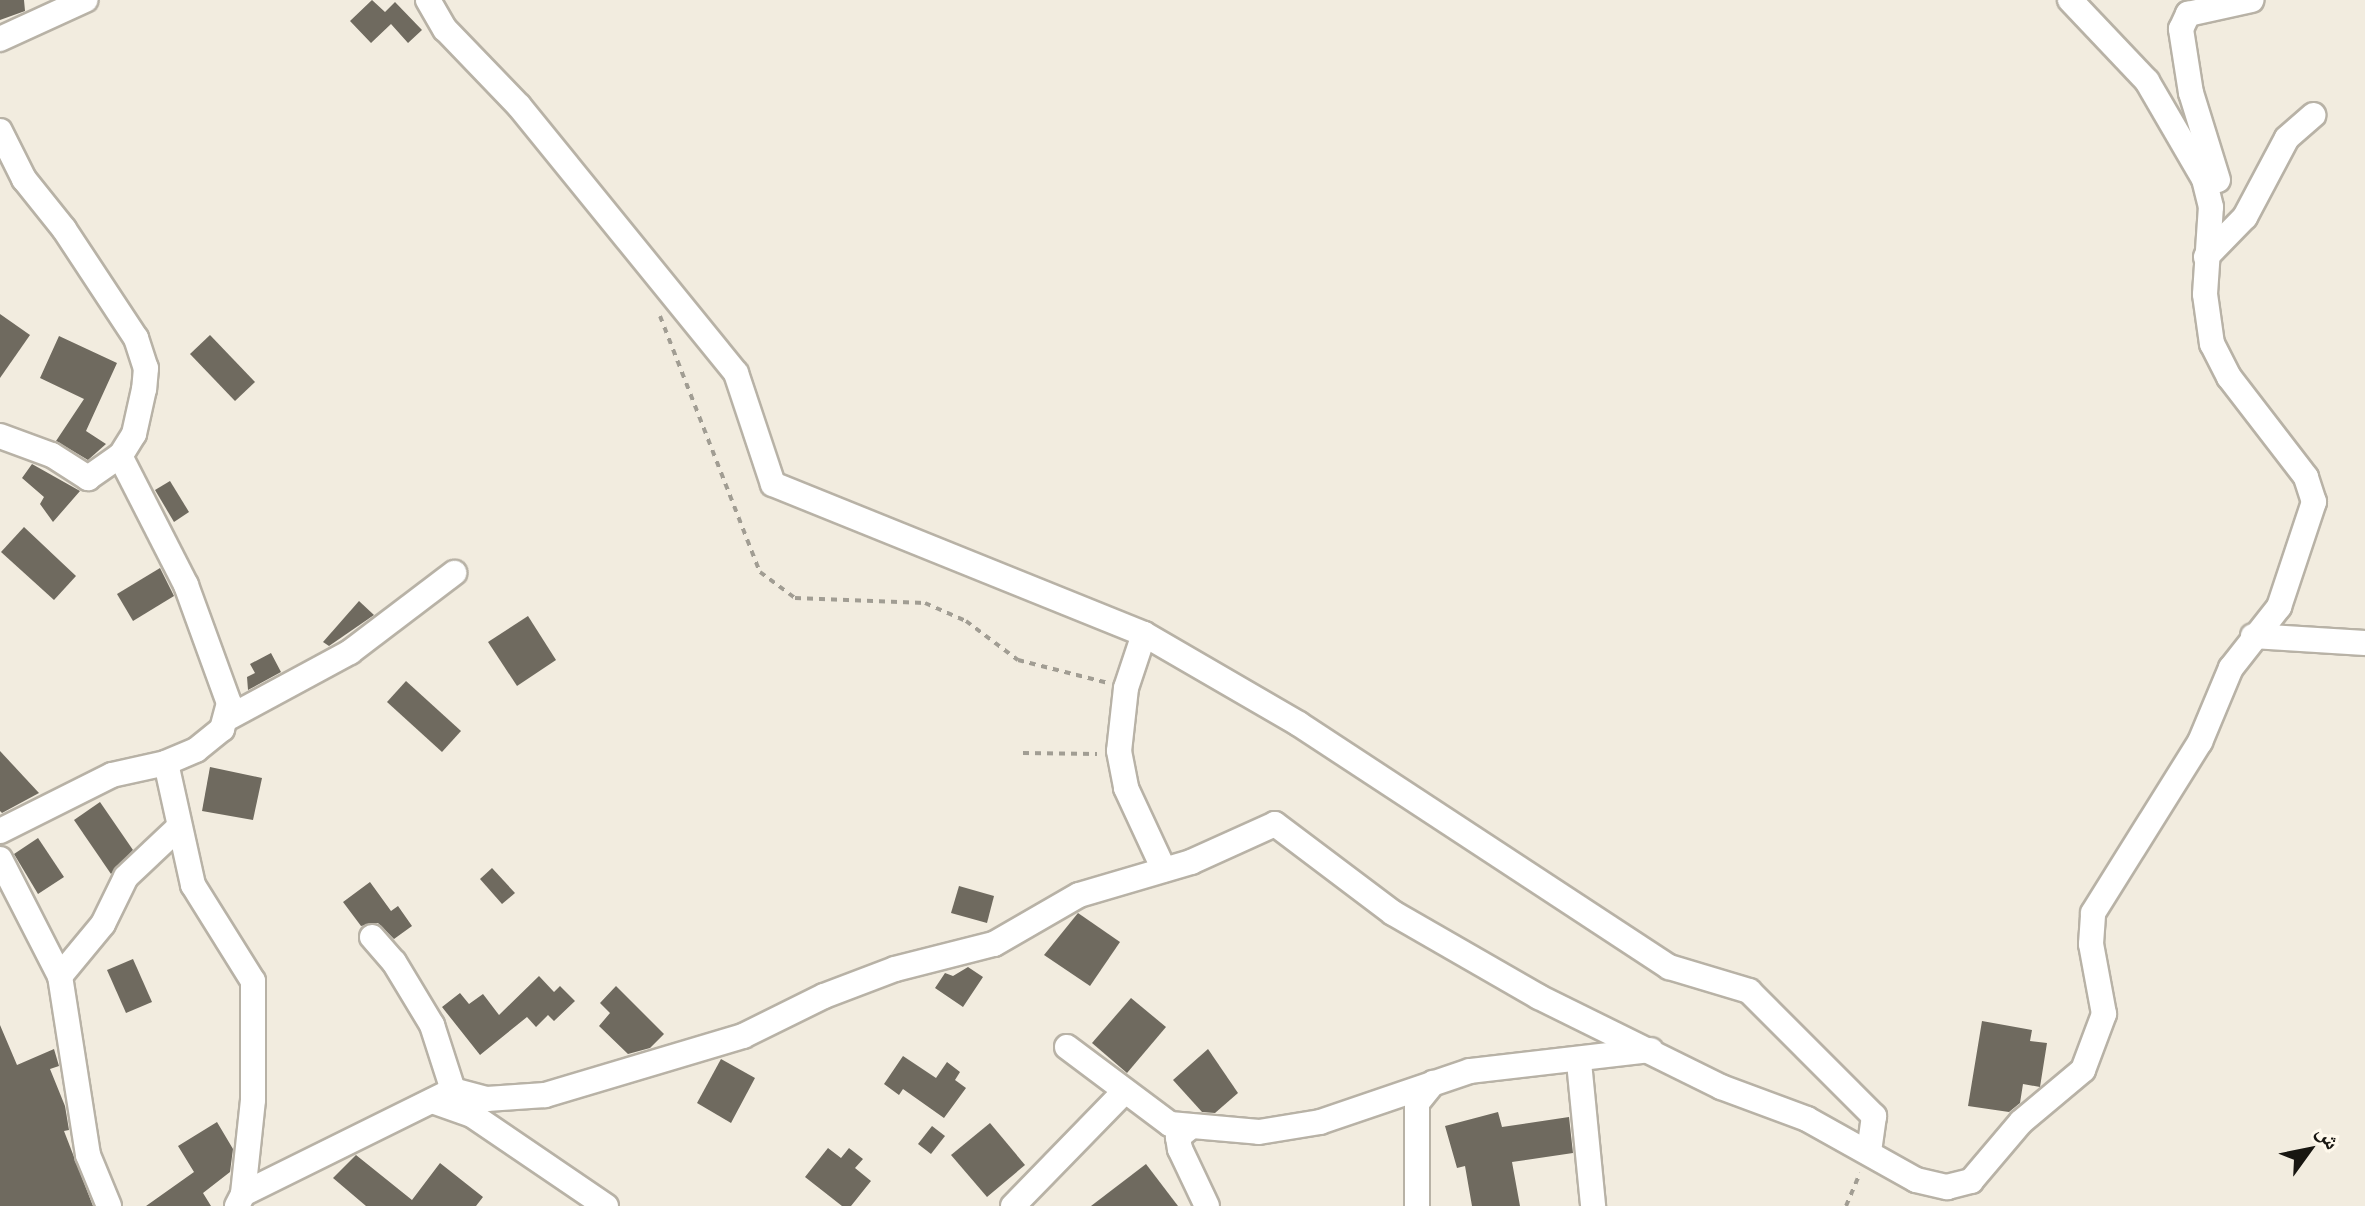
<!DOCTYPE html>
<html>
<head>
<meta charset="utf-8">
<style>
  body { margin:0 }
  #map { position:relative; width:2365px; height:1206px; overflow:hidden; background:#f2ecdf; font-family:Mulish,"Noto Naskh Arabic",sans-serif }
  div>[style] { position:absolute }
  .building>* { inset:0; background:#6f6a5f }
  .path>* { height:4px; margin-top:-2px; transform-origin:0; background:repeating-linear-gradient(90deg,#a19d93 0 6px,transparent 0 12px) }
  .roads { filter:drop-shadow(2px 0 #b8b2a6) drop-shadow(-2px 0 #b8b2a6) drop-shadow(0 2px #b8b2a6) drop-shadow(0 -2px #b8b2a6) }
  .street>* { height:24px; margin:-12px; padding:0 12px; transform-origin:12px; border-radius:12px; background:#fff }
  span { translate:-50% -50%; white-space:nowrap; text-align:center; line-height:1.15; -webkit-text-stroke:6px #fff9ec; paint-order:stroke }
  .north { position:absolute; left:2269px; top:1110px; width:80px; height:80px; -webkit-text-stroke:6px #fff9ec; paint-order:stroke; rotate:57deg; font-size:22px; font-weight:700; line-height:32px; text-align:center; color:#181611 }
  .north::after { content:''; display:block; margin:auto; width:28px; height:36px; background:#181611; clip-path:polygon(50% 0,100% 100%,50% 72%,0 100%) }
</style>
</head>
<body>
<div id="map">
  <div class="building">
    <i style="clip-path:polygon(0 0,24px 0,25px 11px,0 20px)"></i>
    <i style="clip-path:polygon(372px 0,385px 12px,395px 2px,422px 30px,408px 43px,391px 24px,371px 43px,350px 21px)"></i>
    <i style="clip-path:polygon(0 314px,30px 335px,0 378px)"></i>
    <i style="clip-path:polygon(210px 335px,255px 382px,235px 401px,190px 354px)"></i>
    <i style="clip-path:polygon(59px 336px,117px 363px,86px 431px,106px 444px,88px 460px,56px 441px,84px 399px,40px 378px)"></i>
    <i style="clip-path:polygon(32px 464px,80px 491px,53px 522px,40px 504px,44px 497px,22px 478px)"></i>
    <i style="clip-path:polygon(170px 481px,189px 512px,174px 522px,155px 490px)"></i>
    <i style="clip-path:polygon(24px 527px,76px 576px,54px 600px,1px 552px)"></i>
    <i style="clip-path:polygon(160px 568px,174px 596px,133px 621px,117px 594px)"></i>
    <i style="clip-path:polygon(359px 601px,374px 615px,329px 646px,323px 642px)"></i>
    <i style="clip-path:polygon(528px 616px,556px 660px,517px 686px,488px 642px)"></i>
    <i style="clip-path:polygon(271px 653px,281px 672px,248px 690px,247px 677px,255px 673px,250px 664px)"></i>
    <i style="clip-path:polygon(406px 681px,461px 731px,442px 752px,387px 702px)"></i>
    <i style="clip-path:polygon(0 751px,39px 793px,2px 813px,0 811px)"></i>
    <i style="clip-path:polygon(210px 767px,262px 778px,253px 820px,202px 811px)"></i>
    <i style="clip-path:polygon(100px 802px,133px 850px,111px 874px,74px 820px)"></i>
    <i style="clip-path:polygon(38px 838px,64px 877px,38px 894px,14px 854px)"></i>
    <i style="clip-path:polygon(492px 868px,515px 893px,502px 904px,480px 879px)"></i>
    <i style="clip-path:polygon(370px 882px,391px 911px,398px 906px,412px 926px,394px 939px,378px 923px,361px 926px,343px 902px)"></i>
    <i style="clip-path:polygon(959px 886px,994px 896px,987px 923px,951px 913px)"></i>
    <i style="clip-path:polygon(1078px 913px,1120px 942px,1090px 986px,1044px 955px)"></i>
    <i style="clip-path:polygon(133px 959px,152px 1002px,126px 1013px,107px 970px)"></i>
    <i style="clip-path:polygon(968px 967px,983px 977px,963px 1007px,935px 988px,945px 973px,953px 976px)"></i>
    <i style="clip-path:polygon(539px 976px,554px 992px,560px 986px,575px 1001px,554px 1021px,548px 1015px,536px 1027px,527px 1017px,480px 1055px,442px 1007px,460px 993px,469px 1004px,483px 994px,499px 1015px)"></i>
    <i style="clip-path:polygon(616px 986px,664px 1034px,650px 1048px,628px 1054px,599px 1026px,610px 1013px,600px 1003px)"></i>
    <i style="clip-path:polygon(1131px 998px,1166px 1027px,1127px 1073px,1092px 1043px)"></i>
    <i style="clip-path:polygon(1982px 1021px,2032px 1030px,2030px 1041px,2047px 1043px,2040px 1087px,2023px 1084px,2020px 1103px,2009px 1112px,1968px 1106px)"></i>
    <i style="clip-path:polygon(0 1025px,17px 1065px,54px 1049px,59px 1066px,50px 1069px,65px 1106px,69px 1130px,64px 1131px,93px 1206px,0 1206px)"></i>
    <i style="clip-path:polygon(1208px 1049px,1238px 1093px,1215px 1113px,1202px 1112px,1173px 1080px)"></i>
    <i style="clip-path:polygon(903px 1056px,936px 1078px,947px 1062px,960px 1072px,955px 1080px,966px 1088px,944px 1118px,903px 1089px,899px 1095px,884px 1084px)"></i>
    <i style="clip-path:polygon(721px 1059px,755px 1078px,731px 1123px,697px 1103px)"></i>
    <i style="clip-path:polygon(1498px 1112px,1502px 1127px,1569px 1117px,1573px 1153px,1512px 1162px,1520px 1206px,1472px 1206px,1465px 1166px,1457px 1168px,1445px 1126px)"></i>
    <i style="clip-path:polygon(217px 1122px,233px 1149px,230px 1172px,203px 1193px,211px 1206px,146px 1206px,194px 1172px,178px 1146px)"></i>
    <i style="clip-path:polygon(990px 1123px,1025px 1165px,987px 1197px,951px 1155px)"></i>
    <i style="clip-path:polygon(932px 1126px,945px 1136px,931px 1154px,918px 1144px)"></i>
    <i style="clip-path:polygon(828px 1148px,841px 1158px,849px 1148px,863px 1159px,855px 1168px,871px 1181px,851px 1206px,842px 1206px,805px 1177px)"></i>
    <i style="clip-path:polygon(356px 1155px,412px 1200px,440px 1163px,483px 1197px,476px 1206px,366px 1206px,333px 1178px)"></i>
    <i style="clip-path:polygon(1146px 1164px,1178px 1206px,1091px 1206px)"></i>
  </div>
  <div class="path">
    <i style="left:660px;top:316px;width:275px;rotate:68.7deg"></i>
    <i style="left:760px;top:572px;width:44px;rotate:36.6deg"></i>
    <i style="left:795px;top:598px;width:130px;rotate:2.2deg"></i>
    <i style="left:925px;top:603px;width:45px;rotate:23.7deg"></i>
    <i style="left:966px;top:621px;width:65px;rotate:36.9deg"></i>
    <i style="left:1018px;top:660px;width:93px;rotate:14.3deg"></i>
    <i style="left:1023px;top:753px;width:74px;rotate:0.8deg"></i>
    <i style="left:1846px;top:1206px;width:36px;rotate:-67deg"></i>
  </div>
  <div class="roads">
    <div class="street">
      <i style="left:428px;top:0;width:34px;rotate:60deg"></i>
      <i style="left:445px;top:29px;width:107px;rotate:46.1deg"></i>
      <i style="left:519px;top:106px;width:344px;rotate:50.9deg"></i>
      <i style="left:736px;top:373px;width:117px;rotate:71.6deg"></i>
      <i style="left:773px;top:484px;width:400px;rotate:22deg"></i>
      <i style="left:1144px;top:634px;width:179px;rotate:30.1deg"></i>
      <i style="left:1299px;top:724px;width:443px;rotate:33.3deg"></i>
      <i style="left:1669px;top:967px;width:84px;rotate:16.7deg"></i>
      <i style="left:1749px;top:991px;width:177px;rotate:45deg"></i>
      <i style="left:1874px;top:1116px;width:36px;rotate:98deg"></i>
      <i style="left:0;top:39px;width:94px;rotate:-24.6deg"></i>
      <i style="left:0;top:131px;width:54px;rotate:63.4deg"></i>
      <i style="left:24px;top:179px;width:64px;rotate:51.3deg"></i>
      <i style="left:64px;top:229px;width:131px;rotate:56.6deg"></i>
      <i style="left:136px;top:338px;width:32px;rotate:72deg"></i>
      <i style="left:146px;top:368px;width:21px;rotate:95deg"></i>
      <i style="left:144px;top:389px;width:46px;rotate:102.5deg"></i>
      <i style="left:134px;top:434px;width:26px;rotate:122deg"></i>
      <i style="left:120px;top:456px;width:145px;rotate:62.9deg"></i>
      <i style="left:186px;top:585px;width:126px;rotate:70deg"></i>
      <i style="left:229px;top:703px;width:27px;rotate:105deg"></i>
      <i style="left:222px;top:729px;width:33px;rotate:141deg"></i>
      <i style="left:196px;top:750px;width:33px;rotate:157deg"></i>
      <i style="left:166px;top:763px;width:55px;rotate:167.5deg"></i>
      <i style="left:112px;top:775px;width:125px;rotate:153.4deg"></i>
      <i style="left:2218px;top:180px;width:91px;rotate:-107.2deg"></i>
      <i style="left:2191px;top:93px;width:65px;rotate:-98.9deg"></i>
      <i style="left:2181px;top:29px;width:17px;rotate:-65deg"></i>
      <i style="left:2188px;top:14px;width:65px;rotate:-12.5deg"></i>
      <i style="left:2206px;top:257px;width:56px;rotate:-45.7deg"></i>
      <i style="left:2245px;top:217px;width:89px;rotate:-62deg"></i>
      <i style="left:2287px;top:138px;width:35px;rotate:-41deg"></i>
      <i style="left:0;top:436px;width:55px;rotate:20.1deg"></i>
      <i style="left:52px;top:455px;width:43px;rotate:32.6deg"></i>
      <i style="left:88px;top:478px;width:39px;rotate:-35deg"></i>
      <i style="left:1144px;top:634px;width:57px;rotate:108.4deg"></i>
      <i style="left:1126px;top:688px;width:63px;rotate:96.3deg"></i>
      <i style="left:1119px;top:751px;width:38px;rotate:79deg"></i>
      <i style="left:1126px;top:788px;width:90px;rotate:65.1deg"></i>
      <i style="left:2253px;top:636px;width:112px;rotate:3.6deg"></i>
      <i style="left:228px;top:718px;width:139px;rotate:-28.4deg"></i>
      <i style="left:350px;top:652px;width:131px;rotate:-37.2deg"></i>
      <i style="left:166px;top:763px;width:125px;rotate:77.5deg"></i>
      <i style="left:193px;top:885px;width:113px;rotate:58deg"></i>
      <i style="left:253px;top:981px;width:119px;rotate:90deg"></i>
      <i style="left:253px;top:1100px;width:95px;rotate:96.1deg"></i>
      <i style="left:0;top:859px;width:131px;rotate:62.9deg"></i>
      <i style="left:60px;top:976px;width:181px;rotate:81.1deg"></i>
      <i style="left:88px;top:1155px;width:55px;rotate:67.6deg"></i>
      <i style="left:372px;top:937px;width:33px;rotate:49deg"></i>
      <i style="left:394px;top:962px;width:74px;rotate:58.9deg"></i>
      <i style="left:432px;top:1025px;width:68px;rotate:72.1deg"></i>
      <i style="left:60px;top:976px;width:67px;rotate:-50.4deg"></i>
      <i style="left:103px;top:924px;width:52px;rotate:-63.9deg"></i>
      <i style="left:126px;top:877px;width:71px;rotate:-43.3deg"></i>
      <i style="left:1067px;top:1047px;width:129px;rotate:36.8deg"></i>
      <i style="left:1170px;top:1124px;width:89px;rotate:5.1deg"></i>
      <i style="left:1259px;top:1132px;width:62px;rotate:-9.3deg"></i>
      <i style="left:1320px;top:1122px;width:158px;rotate:-18.8deg"></i>
      <i style="left:1470px;top:1071px;width:182px;rotate:-6.6deg"></i>
      <i style="left:1579px;top:1062px;width:145px;rotate:84.4deg"></i>
      <i style="left:432px;top:1101px;width:42px;rotate:19.3deg"></i>
      <i style="left:472px;top:1115px;width:162px;rotate:34.2deg"></i>
      <i style="left:1188px;top:1129px;width:13px;rotate:141deg"></i>
      <i style="left:1178px;top:1137px;width:12px;rotate:81deg"></i>
      <i style="left:1180px;top:1149px;width:63px;rotate:64.7deg"></i>
      <i style="left:237px;top:1206px;width:13px;rotate:-63deg"></i>
      <i style="left:243px;top:1194px;width:234px;rotate:-26.3deg"></i>
      <i style="left:453px;top:1090px;width:35px;rotate:15deg"></i>
      <i style="left:487px;top:1099px;width:58px;rotate:-3.9deg"></i>
      <i style="left:545px;top:1095px;width:207px;rotate:-16.6deg"></i>
      <i style="left:743px;top:1036px;width:90px;rotate:-26.3deg"></i>
      <i style="left:824px;top:996px;width:76px;rotate:-20.8deg"></i>
      <i style="left:895px;top:969px;width:102px;rotate:-14.2deg"></i>
      <i style="left:994px;top:944px;width:98px;rotate:-30deg"></i>
      <i style="left:1079px;top:895px;width:117px;rotate:-16.4deg"></i>
      <i style="left:1191px;top:862px;width:92px;rotate:-24.3deg"></i>
      <i style="left:1275px;top:824px;width:148px;rotate:37deg"></i>
      <i style="left:1393px;top:913px;width:168px;rotate:29.9deg"></i>
      <i style="left:1539px;top:997px;width:203px;rotate:26.3deg"></i>
      <i style="left:1721px;top:1087px;width:92px;rotate:20.4deg"></i>
      <i style="left:1807px;top:1119px;width:125px;rotate:29.2deg"></i>
      <i style="left:1916px;top:1180px;width:32px;rotate:13deg"></i>
      <i style="left:1947px;top:1187px;width:25px;rotate:-14deg"></i>
      <i style="left:1971px;top:1181px;width:77px;rotate:-49.7deg"></i>
      <i style="left:2021px;top:1122px;width:81px;rotate:-40deg"></i>
      <i style="left:2083px;top:1070px;width:60px;rotate:-69.4deg"></i>
      <i style="left:2104px;top:1014px;width:71px;rotate:-100.5deg"></i>
      <i style="left:2091px;top:944px;width:31px;rotate:-86deg"></i>
      <i style="left:2093px;top:913px;width:202px;rotate:-58deg"></i>
      <i style="left:2200px;top:742px;width:80px;rotate:-67.3deg"></i>
      <i style="left:2231px;top:668px;width:78px;rotate:-51.8deg"></i>
      <i style="left:2279px;top:607px;width:111px;rotate:-71.6deg"></i>
      <i style="left:2314px;top:502px;width:26px;rotate:-108deg"></i>
      <i style="left:2306px;top:477px;width:126px;rotate:-127.6deg"></i>
      <i style="left:2229px;top:377px;width:37px;rotate:-117deg"></i>
      <i style="left:2212px;top:344px;width:50px;rotate:-98deg"></i>
      <i style="left:2205px;top:294px;width:87px;rotate:-86.1deg"></i>
      <i style="left:2211px;top:207px;width:29px;rotate:-104deg"></i>
      <i style="left:2204px;top:179px;width:113px;rotate:-120.2deg"></i>
      <i style="left:2147px;top:81px;width:112px;rotate:-133.5deg"></i>
      <i style="left:1013px;top:1206px;width:159px;rotate:-45.8deg"></i>
      <i style="left:1417px;top:1206px;width:103px;rotate:-90deg"></i>
      <i style="left:1417px;top:1103px;width:26px;rotate:-51deg"></i>
    </div>
  </div>
  <div class="north">ش</div>
</div>
</body>
</html>
